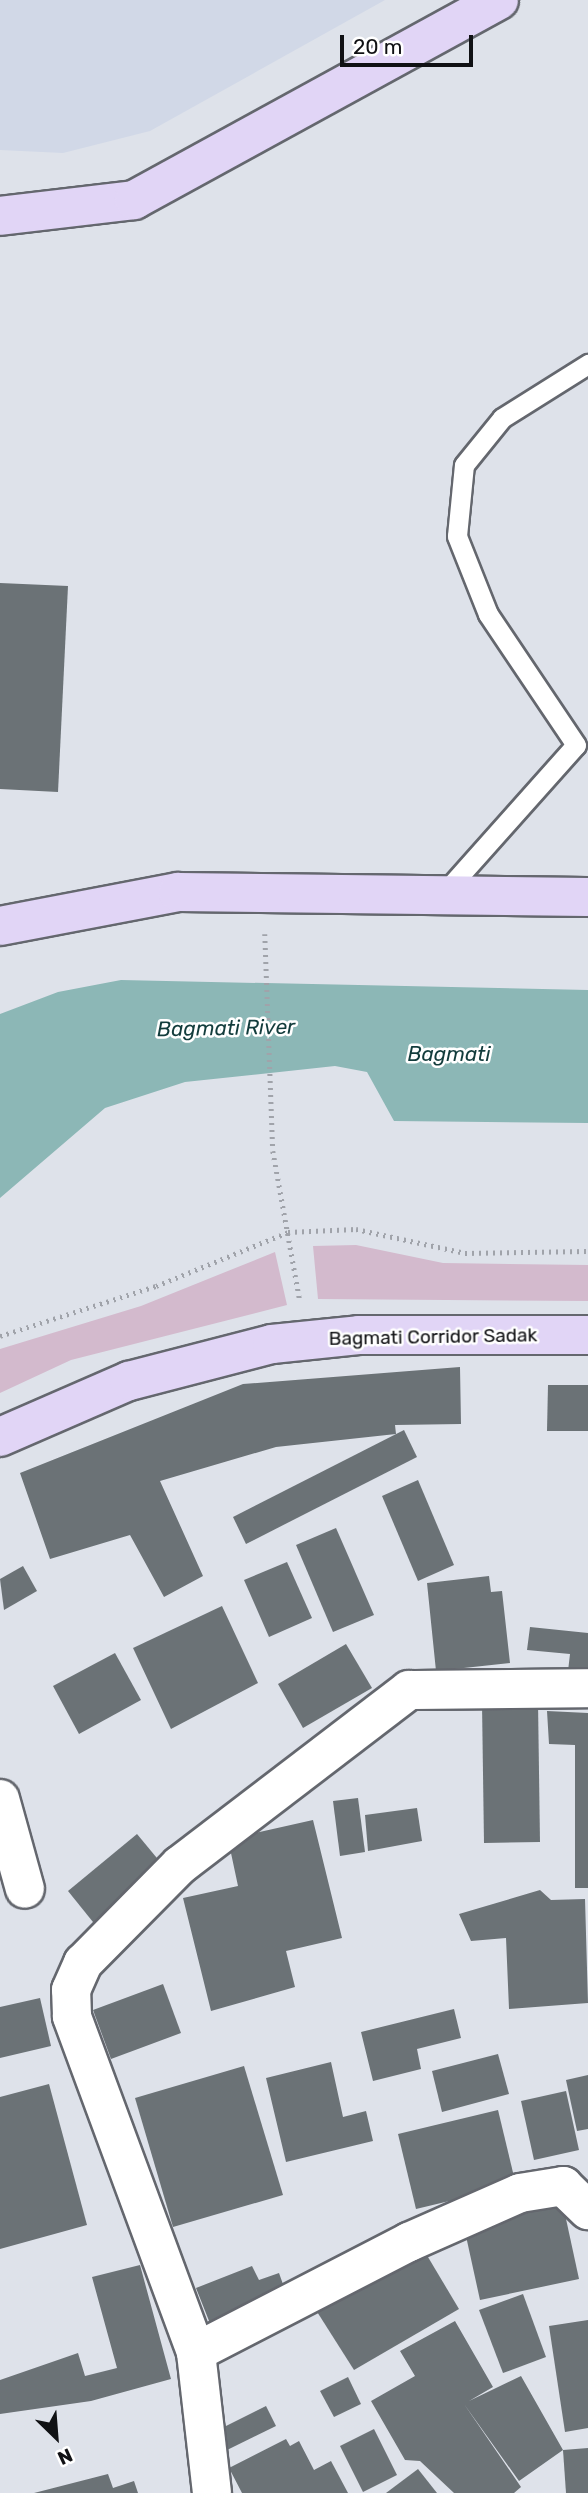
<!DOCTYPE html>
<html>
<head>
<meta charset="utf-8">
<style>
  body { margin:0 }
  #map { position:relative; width:588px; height:2493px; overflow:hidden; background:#dee2ea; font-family:Rubik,sans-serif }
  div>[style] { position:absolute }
  .built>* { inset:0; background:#d1d8e7 }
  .green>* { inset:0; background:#d3bacd }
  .water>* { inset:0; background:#8cb7b6 }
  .building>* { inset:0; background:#6b7276 }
  .path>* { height:4.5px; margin-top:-2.25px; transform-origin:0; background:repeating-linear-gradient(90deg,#a0a3aa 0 2px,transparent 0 7px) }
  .roads { filter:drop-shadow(2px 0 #64676e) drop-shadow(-2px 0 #64676e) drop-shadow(0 2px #64676e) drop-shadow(0 -2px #64676e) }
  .lane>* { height:19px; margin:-9.5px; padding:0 9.5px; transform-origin:9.5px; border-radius:9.5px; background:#fff }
  .street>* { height:38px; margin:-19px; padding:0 19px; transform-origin:19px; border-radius:19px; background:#fff }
  .secondary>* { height:38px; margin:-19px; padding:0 19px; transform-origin:19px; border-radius:19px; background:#e1d5f6 }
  span { translate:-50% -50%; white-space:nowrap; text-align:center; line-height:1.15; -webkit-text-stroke:5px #fff; paint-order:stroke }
  .street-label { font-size:19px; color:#101114 }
  .water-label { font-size:21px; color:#123c3c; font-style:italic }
  .north { position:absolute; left:21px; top:2402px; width:70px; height:70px; -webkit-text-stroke:5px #fff; paint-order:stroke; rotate:155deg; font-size:19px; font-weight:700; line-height:28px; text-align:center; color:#101114 }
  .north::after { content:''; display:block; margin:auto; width:24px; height:32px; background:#101114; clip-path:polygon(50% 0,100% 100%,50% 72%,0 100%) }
  .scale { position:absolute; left:340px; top:35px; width:133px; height:32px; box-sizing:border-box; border:4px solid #101114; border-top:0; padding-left:9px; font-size:21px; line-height:24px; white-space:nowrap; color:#101114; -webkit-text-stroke:5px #fff; paint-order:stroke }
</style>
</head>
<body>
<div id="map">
  <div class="built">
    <i style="clip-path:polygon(0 0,385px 0,150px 131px,63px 153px,0 150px)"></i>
  </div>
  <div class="green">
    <i style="clip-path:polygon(356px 1245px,443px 1263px,588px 1265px,588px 1301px,318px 1299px,313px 1246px)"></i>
    <i style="clip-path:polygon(275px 1252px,287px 1305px,71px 1360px,0 1393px,0 1349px,141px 1306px)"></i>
  </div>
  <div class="water">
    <i style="clip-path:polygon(121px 980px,588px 990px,588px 1123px,394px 1121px,367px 1072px,335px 1066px,185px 1082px,105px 1108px,0 1198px,0 1014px,58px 992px)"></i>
  </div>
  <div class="building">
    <i style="clip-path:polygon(0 583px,68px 586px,58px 792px,0 789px)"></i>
    <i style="clip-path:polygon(460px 1367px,461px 1424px,395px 1425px,396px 1434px,276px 1447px,160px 1481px,203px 1576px,164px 1597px,130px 1535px,50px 1559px,20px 1473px,243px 1384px)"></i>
    <i style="clip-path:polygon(548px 1385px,588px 1385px,588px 1431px,547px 1431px)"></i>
    <i style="clip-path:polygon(404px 1430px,417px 1457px,246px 1544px,233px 1517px)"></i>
    <i style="clip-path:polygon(418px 1480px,454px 1565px,418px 1581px,382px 1496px)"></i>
    <i style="clip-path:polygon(336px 1528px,374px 1615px,333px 1632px,296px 1545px)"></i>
    <i style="clip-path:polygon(287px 1562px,312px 1618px,269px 1637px,244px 1580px)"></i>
    <i style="clip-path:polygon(23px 1566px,37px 1591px,4px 1610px,0 1579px)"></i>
    <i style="clip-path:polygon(489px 1576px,491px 1592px,502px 1591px,510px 1663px,436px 1671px,427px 1583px)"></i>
    <i style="clip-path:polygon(222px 1606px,258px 1683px,171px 1729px,133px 1648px)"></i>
    <i style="clip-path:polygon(530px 1627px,588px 1633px,588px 1673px,568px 1671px,570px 1654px,527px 1650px)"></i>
    <i style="clip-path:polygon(346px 1644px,372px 1688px,303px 1728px,278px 1684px)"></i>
    <i style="clip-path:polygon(115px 1653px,141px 1700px,79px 1734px,53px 1686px)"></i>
    <i style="clip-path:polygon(538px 1702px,540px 1842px,484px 1843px,482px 1703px)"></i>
    <i style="clip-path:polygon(547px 1711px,588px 1713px,588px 1888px,575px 1888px,575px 1745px,549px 1744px)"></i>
    <i style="clip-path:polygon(358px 1798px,365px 1852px,340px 1856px,333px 1801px)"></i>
    <i style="clip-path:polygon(417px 1808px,422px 1841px,368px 1851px,365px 1815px)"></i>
    <i style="clip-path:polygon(313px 1820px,342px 1938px,286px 1951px,295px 1987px,211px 2011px,183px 1898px,238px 1886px,228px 1839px)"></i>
    <i style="clip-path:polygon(137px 1834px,166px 1869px,97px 1927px,68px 1891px)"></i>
    <i style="clip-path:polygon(540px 1890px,551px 1900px,585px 1899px,588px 2003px,509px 2009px,506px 1938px,471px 1941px,459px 1914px)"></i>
    <i style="clip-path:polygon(163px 1984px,181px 2033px,111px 2059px,93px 2010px)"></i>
    <i style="clip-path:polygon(40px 1998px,51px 2046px,0 2058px,0 2007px)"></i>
    <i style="clip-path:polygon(454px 2009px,461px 2038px,417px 2049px,421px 2069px,373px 2081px,361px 2032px)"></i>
    <i style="clip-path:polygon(498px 2054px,509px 2094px,442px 2112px,432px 2071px)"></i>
    <i style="clip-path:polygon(331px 2062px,343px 2117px,366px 2111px,373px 2141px,286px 2162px,266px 2078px)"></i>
    <i style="clip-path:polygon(244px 2066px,283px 2195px,173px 2227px,135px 2098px)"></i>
    <i style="clip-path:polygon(588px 2075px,588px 2129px,577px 2131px,566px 2080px)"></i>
    <i style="clip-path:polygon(49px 2084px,87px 2225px,0 2249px,0 2097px)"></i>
    <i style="clip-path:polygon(566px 2091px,579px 2150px,534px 2160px,521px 2101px)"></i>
    <i style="clip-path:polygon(498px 2110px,516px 2185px,416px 2209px,398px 2134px)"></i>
    <i style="clip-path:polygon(563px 2205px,579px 2279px,480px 2300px,464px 2227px)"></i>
    <i style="clip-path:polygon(422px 2247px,459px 2309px,354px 2370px,314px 2307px)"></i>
    <i style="clip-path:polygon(140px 2265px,171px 2379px,91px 2401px,0 2414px,0 2380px,78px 2353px,85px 2376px,117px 2368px,92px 2277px)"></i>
    <i style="clip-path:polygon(252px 2266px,259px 2280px,279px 2273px,289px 2301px,215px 2336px,196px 2288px)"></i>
    <i style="clip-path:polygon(523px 2294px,546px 2357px,503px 2373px,479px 2310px)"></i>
    <i style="clip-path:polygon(588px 2320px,588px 2428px,565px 2432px,549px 2326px)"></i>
    <i style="clip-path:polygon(455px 2321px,493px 2387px,469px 2401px,521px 2376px,563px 2450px,519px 2481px,464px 2404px,521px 2487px,514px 2493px,454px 2493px,420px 2461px,405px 2460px,371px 2401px,415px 2376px,400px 2351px)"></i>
    <i style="clip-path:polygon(348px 2377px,361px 2404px,334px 2417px,320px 2391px)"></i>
    <i style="clip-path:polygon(266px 2406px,276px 2426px,225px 2451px,216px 2431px)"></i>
    <i style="clip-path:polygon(374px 2429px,397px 2475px,363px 2492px,340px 2446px)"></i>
    <i style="clip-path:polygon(286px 2439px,290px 2446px,299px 2441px,314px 2470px,331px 2461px,348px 2493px,242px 2493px,229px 2468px)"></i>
    <i style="clip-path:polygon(588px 2448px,588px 2493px,566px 2493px,563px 2450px)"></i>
    <i style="clip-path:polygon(418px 2469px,437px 2493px,386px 2493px)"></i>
    <i style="clip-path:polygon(108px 2474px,113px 2488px,134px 2481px,138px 2493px,34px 2493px)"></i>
  </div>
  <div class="path">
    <i style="left:265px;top:934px;width:217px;rotate:87.9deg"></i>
    <i style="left:273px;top:1151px;width:152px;rotate:79.8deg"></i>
    <i style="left:0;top:1336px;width:164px;rotate:-17.8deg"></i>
    <i style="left:156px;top:1286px;width:143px;rotate:-22.2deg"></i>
    <i style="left:288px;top:1232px;width:68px;rotate:-2.5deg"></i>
    <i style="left:356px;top:1229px;width:112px;rotate:12.4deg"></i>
    <i style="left:465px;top:1253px;width:123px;rotate:-0.9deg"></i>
  </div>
  <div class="roads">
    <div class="lane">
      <i style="left:444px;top:893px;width:198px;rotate:-48.3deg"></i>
      <i style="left:576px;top:745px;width:158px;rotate:-123.9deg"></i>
      <i style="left:488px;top:614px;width:84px;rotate:-111.7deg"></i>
      <i style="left:457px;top:536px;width:71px;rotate:-84.4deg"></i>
      <i style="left:464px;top:465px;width:60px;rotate:-51deg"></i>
      <i style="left:502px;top:418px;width:102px;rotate:-32.1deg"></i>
    </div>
    <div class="street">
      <i style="left:0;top:1799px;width:93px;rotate:74.5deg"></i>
      <i style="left:196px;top:2352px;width:240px;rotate:-27.3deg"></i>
      <i style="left:409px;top:2242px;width:121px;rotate:-23.8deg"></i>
      <i style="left:520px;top:2193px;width:44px;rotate:-9.2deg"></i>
      <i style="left:563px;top:2186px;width:35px;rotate:44deg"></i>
      <i style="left:212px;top:2493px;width:142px;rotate:-96.5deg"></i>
      <i style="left:196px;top:2352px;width:358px;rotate:-110.3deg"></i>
      <i style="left:72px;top:2016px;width:26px;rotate:-92deg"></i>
      <i style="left:71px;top:1990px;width:30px;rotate:-66deg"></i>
      <i style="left:83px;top:1963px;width:138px;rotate:-45.3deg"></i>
      <i style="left:180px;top:1865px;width:288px;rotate:-37.4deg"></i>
      <i style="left:409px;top:1690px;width:179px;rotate:-0.6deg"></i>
    </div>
    <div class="secondary">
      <i style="left:0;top:216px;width:135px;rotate:-6.8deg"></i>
      <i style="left:134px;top:200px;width:416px;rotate:-28.7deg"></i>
      <i style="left:0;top:926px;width:181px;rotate:-10.8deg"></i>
      <i style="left:178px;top:892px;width:410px;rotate:0.7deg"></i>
      <i style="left:0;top:1437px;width:141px;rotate:-23.5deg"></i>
      <i style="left:129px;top:1381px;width:148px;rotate:-14.5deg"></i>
      <i style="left:272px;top:1344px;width:87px;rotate:-5.9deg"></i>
      <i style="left:359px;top:1335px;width:229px"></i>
    </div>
  </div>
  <div class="street-label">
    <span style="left:433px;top:1337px;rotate:-1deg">Bagmati Corridor Sadak</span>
  </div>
  <div class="water-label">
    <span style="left:226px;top:1028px;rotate:-1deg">Bagmati River</span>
    <span style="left:449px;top:1054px">Bagmati</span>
  </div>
  <div class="north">N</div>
  <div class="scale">20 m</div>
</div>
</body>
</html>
